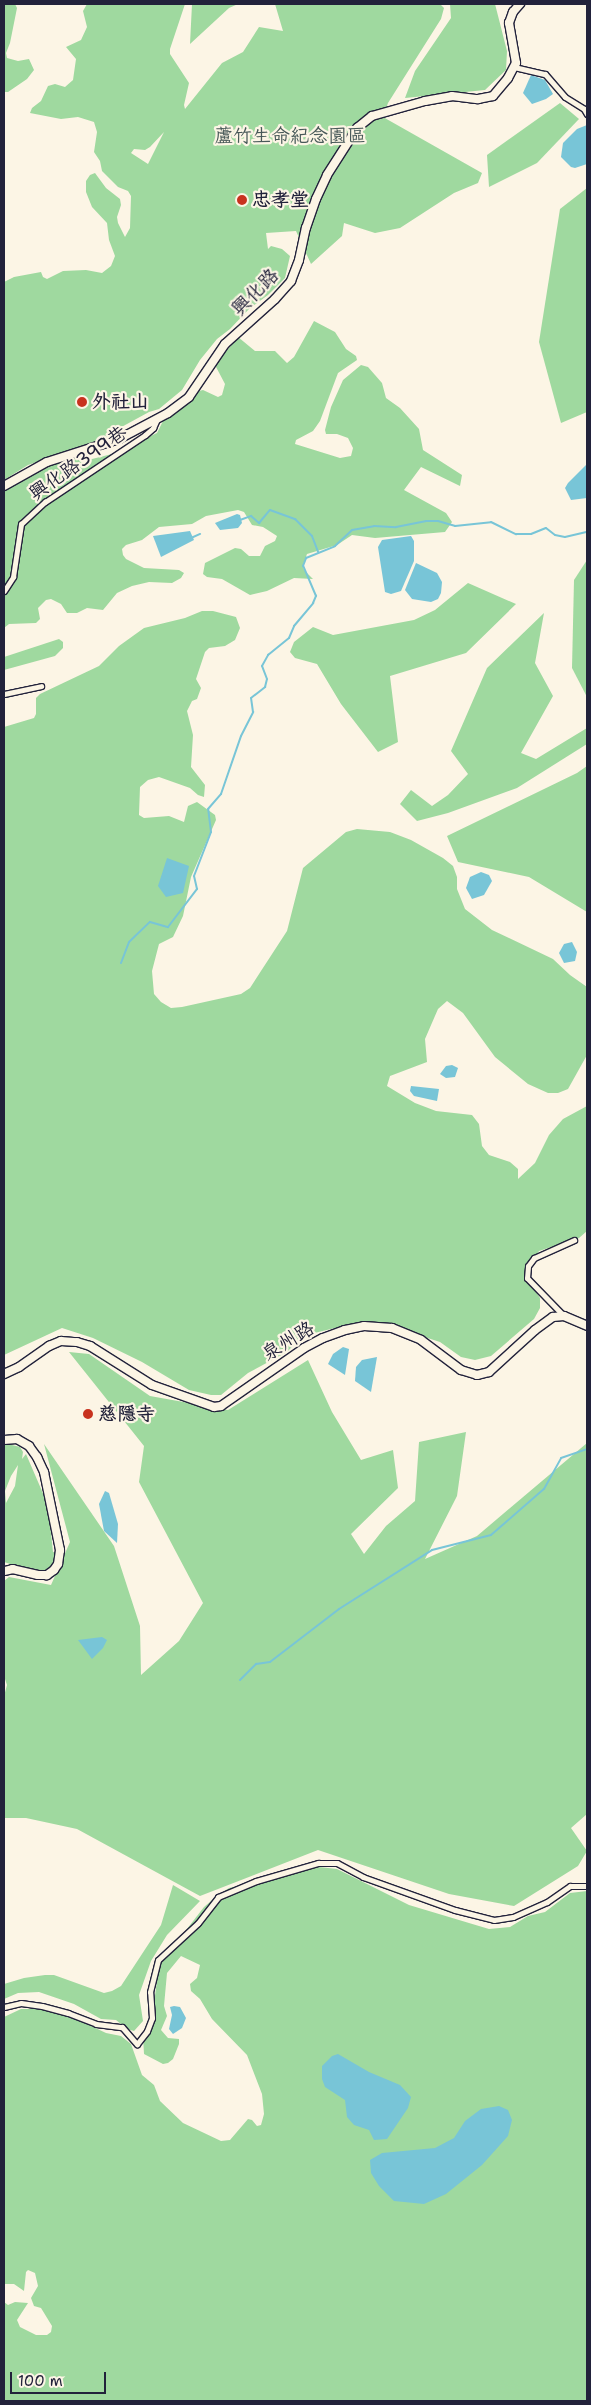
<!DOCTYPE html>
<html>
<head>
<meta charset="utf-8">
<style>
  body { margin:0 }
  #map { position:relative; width:591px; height:2405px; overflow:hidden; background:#fcf5e5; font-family:"Shantell Sans","LXGW WenKai TC",sans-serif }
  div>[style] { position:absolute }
  .green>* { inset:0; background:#9fd99f }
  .water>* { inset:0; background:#78c5d7 }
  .stream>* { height:2px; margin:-1px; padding:0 1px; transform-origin:1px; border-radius:1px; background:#78c5d7 }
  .roads { filter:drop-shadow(1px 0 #22223b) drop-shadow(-1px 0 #22223b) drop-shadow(0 1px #22223b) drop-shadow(0 -1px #22223b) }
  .street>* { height:5px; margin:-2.5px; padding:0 2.5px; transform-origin:2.5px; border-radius:2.5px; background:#fcf5e5 }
  .secondary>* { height:8px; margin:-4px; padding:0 4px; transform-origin:4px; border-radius:4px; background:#fcf5e5 }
  .dots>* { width:14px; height:14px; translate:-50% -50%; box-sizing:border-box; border:2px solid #fcf5e5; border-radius:50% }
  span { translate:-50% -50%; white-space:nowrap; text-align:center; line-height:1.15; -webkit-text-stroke:4.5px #fcf5e5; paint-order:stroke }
  .park-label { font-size:19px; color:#485959 }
  .poi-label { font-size:19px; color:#22223b; font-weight:700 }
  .left { translate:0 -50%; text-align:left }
  .street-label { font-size:19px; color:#22223b }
  .frame { position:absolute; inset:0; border:5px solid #22223b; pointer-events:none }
  .scale { position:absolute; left:10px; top:2372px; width:96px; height:22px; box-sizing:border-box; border:2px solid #22223b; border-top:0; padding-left:6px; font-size:15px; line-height:18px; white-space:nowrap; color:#22223b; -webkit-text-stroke:4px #fcf5e5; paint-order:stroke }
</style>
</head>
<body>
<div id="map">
  <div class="green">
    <i style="clip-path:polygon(4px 4px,15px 4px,17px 8px,10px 43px,6px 53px,7px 58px,18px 61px,29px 59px,34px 70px,27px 79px,8px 92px,4px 92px)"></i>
    <i style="clip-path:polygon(evenodd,87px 4px,185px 4px,170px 49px,170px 54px,189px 83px,184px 105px,185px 109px,222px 63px,243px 52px,259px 27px,283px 31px,275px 4px,440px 4px,444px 8px,441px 19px,388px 103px,383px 117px,482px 173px,478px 183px,454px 193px,400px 228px,375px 233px,344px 223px,342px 236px,311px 264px,296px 231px,266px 233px,268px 249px,271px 246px,282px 249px,290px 256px,285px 278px,268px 295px,249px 309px,230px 329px,217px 339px,200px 360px,182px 390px,159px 409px,149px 412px,116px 430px,112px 436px,28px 465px,4px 480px,4px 282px,14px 277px,41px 272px,43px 277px,47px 279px,63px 271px,86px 270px,102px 273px,111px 266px,115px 256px,109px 240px,107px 223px,92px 207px,86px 192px,86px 181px,90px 175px,95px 173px,106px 188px,120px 199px,121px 205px,117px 217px,118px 223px,125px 237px,130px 228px,131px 196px,128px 191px,118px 187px,102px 171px,100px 161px,94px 152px,97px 132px,94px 122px,78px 117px,61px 119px,30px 113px,32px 108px,41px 101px,48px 86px,55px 84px,65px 87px,73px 80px,76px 59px,66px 47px,81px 40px,87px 27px,83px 11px,87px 4px,164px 132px,148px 164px,131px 153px,134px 149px,145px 150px,150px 147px,164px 132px)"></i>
    <i style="clip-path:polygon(192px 4px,238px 4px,229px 8px,190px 44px)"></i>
    <i style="clip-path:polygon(450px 4px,495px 4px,507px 51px,506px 70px,485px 90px,405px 98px,415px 71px,451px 18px)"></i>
    <i style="clip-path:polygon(560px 103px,579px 119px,537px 163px,489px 187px,487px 155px)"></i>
    <i style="clip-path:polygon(587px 188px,587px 412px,561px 423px,539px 342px,560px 209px)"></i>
    <i style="clip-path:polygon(314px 321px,335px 332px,346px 349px,356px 356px,357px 360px,338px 373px,320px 421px,313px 431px,296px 440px,295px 444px,340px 458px,351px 456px,353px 448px,348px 438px,337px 434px,326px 434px,325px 430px,331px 407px,343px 380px,361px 365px,368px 367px,382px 383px,386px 398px,400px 408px,419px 429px,423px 450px,462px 475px,460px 486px,421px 467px,404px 490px,446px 513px,452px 522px,445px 532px,375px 538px,352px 535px,337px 545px,307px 554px,303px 565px,304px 570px,313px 579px,294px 578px,267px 591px,250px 595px,222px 579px,207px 577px,203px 574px,205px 563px,235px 548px,241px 549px,249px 556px,260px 556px,265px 546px,275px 541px,277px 536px,263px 527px,252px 525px,244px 512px,238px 510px,206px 516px,192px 524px,159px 527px,142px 540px,126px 545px,122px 549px,123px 555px,126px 559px,144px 568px,179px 570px,184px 573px,181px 578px,172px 583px,149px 582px,132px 586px,117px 593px,103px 610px,87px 608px,77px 613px,67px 613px,61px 604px,51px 599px,46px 600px,38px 608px,40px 619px,36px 623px,9px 624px,4px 628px,4px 489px,70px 455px,92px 459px,112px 454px,157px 433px,164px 419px,191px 400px,199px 391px,203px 390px,218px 397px,222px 395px,225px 384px,215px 365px,238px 337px,255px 351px,275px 351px,287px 363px,294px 357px)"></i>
    <i style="clip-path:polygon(587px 560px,587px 697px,572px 668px,574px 580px)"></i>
    <i style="clip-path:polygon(468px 583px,516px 604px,466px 653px,390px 676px,398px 742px,378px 752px,341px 704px,317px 664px,295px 658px,290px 652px,294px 642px,313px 627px,333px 635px,414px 620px,435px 610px)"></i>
    <i style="clip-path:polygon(202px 611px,213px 611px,236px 617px,240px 628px,235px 640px,225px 646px,209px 648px,205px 652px,196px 679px,201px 688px,197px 699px,192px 701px,187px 711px,193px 735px,191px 767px,205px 785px,204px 797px,198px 795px,190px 788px,159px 777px,148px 780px,140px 787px,139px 815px,144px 818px,169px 816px,184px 822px,188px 806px,197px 802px,215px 815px,216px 820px,191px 877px,183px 916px,173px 937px,159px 944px,152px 971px,154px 994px,161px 1002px,171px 1008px,182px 1007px,241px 994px,250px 988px,287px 931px,303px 868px,346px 832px,357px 829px,390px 832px,411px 840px,443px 858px,453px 866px,457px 877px,457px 889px,465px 909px,492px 930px,553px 959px,570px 975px,587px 987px,587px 1055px,568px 1089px,558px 1093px,548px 1093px,528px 1084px,495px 1057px,463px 1013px,447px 1001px,438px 1009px,425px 1039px,427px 1062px,390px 1076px,387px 1086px,415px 1103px,436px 1111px,472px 1115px,479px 1124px,482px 1146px,489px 1155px,510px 1162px,518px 1169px,518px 1179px,535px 1163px,549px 1135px,563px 1119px,587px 1106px,587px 1231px,579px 1238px,539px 1251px,527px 1269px,528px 1280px,540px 1298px,540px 1308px,534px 1319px,491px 1356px,475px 1360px,461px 1357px,440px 1342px,409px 1332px,335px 1328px,302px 1336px,287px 1352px,248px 1373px,221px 1395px,211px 1395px,189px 1390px,142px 1362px,93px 1338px,62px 1328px,4px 1355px,4px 727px,34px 718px,36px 714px,36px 698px,40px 694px,99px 666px,119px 646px,144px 628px,185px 618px)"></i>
    <i style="clip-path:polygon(544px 613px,535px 663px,553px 696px,521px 753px,536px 759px,587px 728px,587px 744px,517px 788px,448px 813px,417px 821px,400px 804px,411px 790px,432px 806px,448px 795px,468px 774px,451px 751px,487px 668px)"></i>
    <i style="clip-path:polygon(59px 639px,63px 642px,63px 648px,55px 656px,4px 670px,4px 657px)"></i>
    <i style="clip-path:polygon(587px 766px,587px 912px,529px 877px,458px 862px,447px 836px,577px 773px)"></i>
    <i style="clip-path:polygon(69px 1352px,89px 1354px,150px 1396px,228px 1410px,308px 1360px,332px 1412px,361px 1460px,393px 1450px,398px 1488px,351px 1534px,364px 1554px,386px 1526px,415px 1501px,419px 1442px,466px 1432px,457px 1496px,425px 1559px,477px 1536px,587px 1443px,587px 1814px,571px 1828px,587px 1851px,578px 1866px,514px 1906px,449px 1894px,318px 1850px,200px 1896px,77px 1829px,26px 1818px,4px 1818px,4px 1696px,7px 1685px,4px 1676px,4px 1581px,9px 1577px,51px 1585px,70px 1542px,44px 1444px,114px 1546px,140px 1626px,141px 1675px,179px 1641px,203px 1603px,139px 1482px,144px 1446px)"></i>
    <i style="clip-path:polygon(evenodd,4px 1443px,20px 1447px,23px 1452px,22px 1459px,26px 1454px,48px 1505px,53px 1552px,57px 1553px,53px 1567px,46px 1572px,26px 1569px,4px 1562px,4px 1443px,18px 1465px,15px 1486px,6px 1503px,5px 1491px,11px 1476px,18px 1465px)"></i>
    <i style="clip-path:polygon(319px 1867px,337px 1869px,409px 1905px,489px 1929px,510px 1927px,528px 1916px,545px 1912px,570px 1893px,587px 1891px,587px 2401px,4px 2401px,4px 2302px,8px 2305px,15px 2302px,28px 2303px,17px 2320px,20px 2327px,36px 2335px,47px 2335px,51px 2332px,52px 2326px,41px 2308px,34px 2306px,31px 2298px,38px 2286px,35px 2273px,28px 2270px,26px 2272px,24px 2291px,14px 2284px,4px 2284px,4px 2017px,21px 2009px,43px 2009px,72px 2017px,106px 2033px,121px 2036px,131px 2044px,142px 2075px,154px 2085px,160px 2101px,183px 2123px,221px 2141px,230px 2140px,248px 2119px,252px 2120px,257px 2126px,261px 2125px,264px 2114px,262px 2094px,247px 2055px,212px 2019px,200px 1999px,191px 1991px,190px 1984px,197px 1978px,200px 1965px,181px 1956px,167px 1973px,164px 2006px,167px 2016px,161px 2030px,168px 2038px,179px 2039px,179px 2044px,173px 2059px,168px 2063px,163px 2064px,144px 2054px,143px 2036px,153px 2011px,159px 1965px,204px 1907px,218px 1895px,229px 1888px)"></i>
    <i style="clip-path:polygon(173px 1885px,200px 1901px,167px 1935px,151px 1961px,139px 1995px,143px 2021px,134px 2031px,127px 2029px,116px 2020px,101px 2019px,74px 2004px,39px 1992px,18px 1993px,4px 1999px,4px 1984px,24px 1978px,45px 1975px,54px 1975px,104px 1993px,112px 1991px,121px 1986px,161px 1925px)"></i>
  </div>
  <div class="water">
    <i style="clip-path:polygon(531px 75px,545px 80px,553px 94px,546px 99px,532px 104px,523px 93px)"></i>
    <i style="clip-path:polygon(587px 125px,587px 164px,575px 168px,571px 167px,561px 157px,563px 143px,577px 129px)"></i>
    <i style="clip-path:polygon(587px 464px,587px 498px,571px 500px,565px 488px,568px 483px)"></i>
    <i style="clip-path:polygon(237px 514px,240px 515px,242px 523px,238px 528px,220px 530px,215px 523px)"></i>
    <i style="clip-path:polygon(190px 531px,194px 540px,161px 557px,153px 536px)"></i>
    <i style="clip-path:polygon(411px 536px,414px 541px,414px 561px,401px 591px,391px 594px,385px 592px,378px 547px,382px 540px)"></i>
    <i style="clip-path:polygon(416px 563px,437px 573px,442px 582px,441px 593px,438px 599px,431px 602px,412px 599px,405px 590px)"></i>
    <i style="clip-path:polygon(167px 858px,189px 866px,183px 893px,166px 897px,158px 886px)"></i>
    <i style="clip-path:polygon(481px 872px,489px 875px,492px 881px,484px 895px,472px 899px,466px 888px,470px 877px)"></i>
    <i style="clip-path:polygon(572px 942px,577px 952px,575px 961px,564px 963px,559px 953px,564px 944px)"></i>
    <i style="clip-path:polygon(452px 1065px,458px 1068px,455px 1077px,446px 1078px,440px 1074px,446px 1066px)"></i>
    <i style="clip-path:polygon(411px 1086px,439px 1089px,437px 1101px,414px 1096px,410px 1091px)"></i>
    <i style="clip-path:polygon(343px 1347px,349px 1349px,345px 1375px,328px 1364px,333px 1354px)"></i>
    <i style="clip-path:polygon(377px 1357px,371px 1392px,355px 1381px,356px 1367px,362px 1360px)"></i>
    <i style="clip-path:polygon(105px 1491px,109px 1493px,118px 1524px,117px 1543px,104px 1531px,99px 1504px)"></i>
    <i style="clip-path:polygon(102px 1637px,107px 1640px,103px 1648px,92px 1659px,78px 1640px)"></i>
    <i style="clip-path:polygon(174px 2006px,180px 2007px,186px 2018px,182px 2028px,173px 2034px,169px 2029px,172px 2015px,170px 2007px)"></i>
    <i style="clip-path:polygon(338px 2054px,369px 2072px,400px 2085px,411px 2097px,408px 2108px,387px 2139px,374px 2140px,369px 2130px,354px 2125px,347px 2117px,345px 2100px,325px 2087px,322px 2079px,322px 2066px,332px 2056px)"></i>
    <i style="clip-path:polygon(499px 2106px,508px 2110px,512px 2120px,508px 2136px,482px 2165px,446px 2194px,424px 2204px,394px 2201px,379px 2186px,371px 2173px,370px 2160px,382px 2153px,435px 2148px,454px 2138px,465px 2121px,481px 2109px)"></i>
  </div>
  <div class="stream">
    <i style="left:240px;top:520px;width:12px;rotate:-20deg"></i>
    <i style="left:251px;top:516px;width:11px;rotate:41deg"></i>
    <i style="left:259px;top:523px;width:17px;rotate:-50deg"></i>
    <i style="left:270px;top:510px;width:27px;rotate:20deg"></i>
    <i style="left:295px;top:519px;width:24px;rotate:45deg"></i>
    <i style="left:312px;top:536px;width:17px;rotate:69deg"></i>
    <i style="left:191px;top:538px;width:10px;rotate:-24deg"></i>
    <i style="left:121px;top:963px;width:22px;rotate:-69deg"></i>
    <i style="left:129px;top:942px;width:29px;rotate:-44deg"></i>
    <i style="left:150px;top:922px;width:19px;rotate:16deg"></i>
    <i style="left:168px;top:927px;width:48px;rotate:-52.7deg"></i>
    <i style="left:197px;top:889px;width:13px;rotate:-103deg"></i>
    <i style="left:194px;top:876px;width:47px;rotate:-68.9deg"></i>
    <i style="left:211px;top:832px;width:23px;rotate:-97deg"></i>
    <i style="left:208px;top:809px;width:20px;rotate:-49deg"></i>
    <i style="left:221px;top:794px;width:61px;rotate:-71deg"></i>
    <i style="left:241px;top:736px;width:27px;rotate:-63deg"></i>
    <i style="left:253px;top:712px;width:14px;rotate:-98deg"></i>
    <i style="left:251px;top:698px;width:18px;rotate:-38deg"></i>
    <i style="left:265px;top:687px;width:8px;rotate:-76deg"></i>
    <i style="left:267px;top:679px;width:14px;rotate:-111deg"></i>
    <i style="left:262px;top:666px;width:13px;rotate:-61deg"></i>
    <i style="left:268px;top:655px;width:27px;rotate:-39deg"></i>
    <i style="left:289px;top:638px;width:13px;rotate:-67deg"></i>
    <i style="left:294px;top:626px;width:30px;rotate:-50deg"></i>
    <i style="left:313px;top:603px;width:8px;rotate:-67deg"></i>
    <i style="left:316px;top:596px;width:33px;rotate:-113deg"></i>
    <i style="left:303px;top:566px;width:9px;rotate:-69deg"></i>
    <i style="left:306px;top:558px;width:31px;rotate:-22deg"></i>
    <i style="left:335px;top:546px;width:23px;rotate:-43deg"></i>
    <i style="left:352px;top:530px;width:22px;rotate:-10deg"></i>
    <i style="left:374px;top:526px;width:22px;rotate:3deg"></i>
    <i style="left:396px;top:527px;width:31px;rotate:-11deg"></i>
    <i style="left:426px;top:521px;width:12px"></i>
    <i style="left:438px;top:521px;width:18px;rotate:16deg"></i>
    <i style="left:455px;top:526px;width:36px;rotate:-6deg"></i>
    <i style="left:491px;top:522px;width:28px;rotate:26deg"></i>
    <i style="left:516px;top:534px;width:15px"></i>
    <i style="left:531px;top:534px;width:16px;rotate:-22deg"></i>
    <i style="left:546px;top:528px;width:11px;rotate:38deg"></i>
    <i style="left:555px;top:535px;width:10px;rotate:11deg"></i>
    <i style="left:565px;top:537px;width:23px;rotate:-13deg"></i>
    <i style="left:240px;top:1680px;width:23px;rotate:-45deg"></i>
    <i style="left:256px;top:1664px;width:14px;rotate:-8deg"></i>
    <i style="left:270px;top:1662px;width:87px;rotate:-37.5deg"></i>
    <i style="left:339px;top:1609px;width:110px;rotate:-32.4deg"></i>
    <i style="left:432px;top:1550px;width:61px;rotate:-14.3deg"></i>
    <i style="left:491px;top:1535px;width:70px;rotate:-41deg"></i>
    <i style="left:544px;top:1489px;width:35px;rotate:-61deg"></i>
    <i style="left:561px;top:1458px;width:28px;rotate:-19deg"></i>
  </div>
  <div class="roads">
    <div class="street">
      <i style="left:514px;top:67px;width:32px;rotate:13deg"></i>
      <i style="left:545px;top:74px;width:30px;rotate:49deg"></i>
      <i style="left:565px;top:97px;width:22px;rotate:32deg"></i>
      <i style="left:584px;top:109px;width:6px;rotate:59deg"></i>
      <i style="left:4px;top:591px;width:17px;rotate:-57deg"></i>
      <i style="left:13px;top:577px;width:54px;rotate:-81.4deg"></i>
      <i style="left:21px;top:524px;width:33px;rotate:-43deg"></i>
      <i style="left:45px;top:502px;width:120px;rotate:-33.8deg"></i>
      <i style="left:145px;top:435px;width:11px;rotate:-41deg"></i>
      <i style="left:153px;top:428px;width:10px;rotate:-66deg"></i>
      <i style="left:4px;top:694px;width:38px;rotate:-12deg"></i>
      <i style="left:564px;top:1316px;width:53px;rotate:-134.2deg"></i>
      <i style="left:527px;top:1278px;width:12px;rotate:-85deg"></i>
      <i style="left:528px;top:1266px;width:10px;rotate:-53deg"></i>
      <i style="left:534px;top:1258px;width:44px;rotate:-24.2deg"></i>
      <i style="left:4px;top:2007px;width:17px;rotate:-13deg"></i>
      <i style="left:21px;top:2003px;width:21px;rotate:8deg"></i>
      <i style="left:42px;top:2006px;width:27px;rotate:15deg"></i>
      <i style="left:68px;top:2013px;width:30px;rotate:21deg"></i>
      <i style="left:96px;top:2024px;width:26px;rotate:7deg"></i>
      <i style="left:122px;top:2027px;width:23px;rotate:49deg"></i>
      <i style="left:137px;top:2044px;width:16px;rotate:-52deg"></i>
      <i style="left:147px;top:2031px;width:14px;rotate:-69deg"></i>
      <i style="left:152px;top:2018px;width:26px;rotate:-94deg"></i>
      <i style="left:150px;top:1992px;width:33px;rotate:-76deg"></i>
      <i style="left:158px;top:1960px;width:54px;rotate:-42.8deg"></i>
      <i style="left:198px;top:1923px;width:33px;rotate:-52deg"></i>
      <i style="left:218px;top:1897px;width:41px;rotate:-22.8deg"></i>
      <i style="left:256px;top:1881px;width:65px;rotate:-16.2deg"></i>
      <i style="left:318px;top:1863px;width:19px"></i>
      <i style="left:337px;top:1863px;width:30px;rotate:28deg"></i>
      <i style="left:363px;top:1877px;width:98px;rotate:19.7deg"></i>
      <i style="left:455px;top:1910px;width:40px;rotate:14.4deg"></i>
      <i style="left:494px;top:1920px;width:19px;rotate:-9deg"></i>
      <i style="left:513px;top:1917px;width:37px;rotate:-24deg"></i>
      <i style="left:547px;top:1902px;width:28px;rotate:-35deg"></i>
      <i style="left:570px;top:1886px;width:17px"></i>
    </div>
    <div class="secondary">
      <i style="left:4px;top:486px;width:49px;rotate:-29.2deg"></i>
      <i style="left:47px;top:462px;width:76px;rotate:-17.7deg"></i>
      <i style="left:119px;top:439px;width:55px;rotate:-28deg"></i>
      <i style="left:168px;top:413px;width:26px;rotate:-37deg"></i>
      <i style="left:189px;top:397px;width:64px;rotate:-55.8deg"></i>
      <i style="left:225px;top:344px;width:67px;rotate:-42deg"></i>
      <i style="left:275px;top:299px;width:24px;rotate:-48deg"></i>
      <i style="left:291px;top:281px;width:22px;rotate:-69deg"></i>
      <i style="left:299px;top:260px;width:33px;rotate:-78deg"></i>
      <i style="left:306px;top:228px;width:31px;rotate:-71deg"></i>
      <i style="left:316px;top:199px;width:26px;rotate:-65deg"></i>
      <i style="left:327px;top:175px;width:56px;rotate:-57.4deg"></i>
      <i style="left:357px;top:128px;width:19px;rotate:-39deg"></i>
      <i style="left:372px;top:116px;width:55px;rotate:-15.8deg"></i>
      <i style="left:425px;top:101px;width:27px;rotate:-10deg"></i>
      <i style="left:452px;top:96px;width:26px;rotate:7deg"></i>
      <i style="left:478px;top:99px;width:15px;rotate:-11deg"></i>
      <i style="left:493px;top:96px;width:23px;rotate:-50deg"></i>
      <i style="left:508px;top:78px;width:17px;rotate:-62deg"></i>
      <i style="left:516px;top:63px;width:41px;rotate:-99.9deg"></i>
      <i style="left:509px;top:23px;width:12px;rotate:-70deg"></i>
      <i style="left:513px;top:12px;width:11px;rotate:-49deg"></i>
      <i style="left:4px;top:1374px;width:17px;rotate:-25deg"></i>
      <i style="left:19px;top:1367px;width:37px;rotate:-35deg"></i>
      <i style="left:49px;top:1346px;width:13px;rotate:-23deg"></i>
      <i style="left:61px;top:1341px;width:16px;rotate:4deg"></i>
      <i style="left:77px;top:1342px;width:14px;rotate:17deg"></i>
      <i style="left:90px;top:1346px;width:73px;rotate:32.2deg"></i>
      <i style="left:152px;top:1385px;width:66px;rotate:19.5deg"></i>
      <i style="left:214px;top:1407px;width:7px;rotate:-8deg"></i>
      <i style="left:221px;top:1406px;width:101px;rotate:-34.9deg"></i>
      <i style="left:304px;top:1348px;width:21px;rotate:-28deg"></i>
      <i style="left:323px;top:1338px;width:23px;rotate:-20deg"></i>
      <i style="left:345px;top:1330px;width:19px;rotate:-12deg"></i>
      <i style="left:364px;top:1326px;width:28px;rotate:4deg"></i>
      <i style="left:392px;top:1328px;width:31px;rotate:22deg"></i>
      <i style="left:421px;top:1340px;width:50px;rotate:36.9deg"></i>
      <i style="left:461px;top:1370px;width:17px;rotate:17deg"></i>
      <i style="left:477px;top:1375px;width:12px;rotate:-14deg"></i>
      <i style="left:489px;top:1372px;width:62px;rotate:-42.4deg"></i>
      <i style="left:535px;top:1330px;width:22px;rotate:-36deg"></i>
      <i style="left:553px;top:1317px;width:11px;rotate:-5deg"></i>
      <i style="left:564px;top:1316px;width:25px;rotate:23deg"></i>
      <i style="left:4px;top:1440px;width:13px;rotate:-4deg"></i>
      <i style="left:17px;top:1439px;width:14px;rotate:30deg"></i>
      <i style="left:29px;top:1446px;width:14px;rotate:54deg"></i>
      <i style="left:37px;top:1457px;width:17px;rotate:65deg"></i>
      <i style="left:44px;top:1472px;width:80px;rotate:78.4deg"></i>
      <i style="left:60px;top:1550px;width:14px;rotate:98deg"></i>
      <i style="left:58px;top:1564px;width:7px;rotate:124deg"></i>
      <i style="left:54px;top:1570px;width:9px;rotate:144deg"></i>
      <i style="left:47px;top:1575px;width:9px;rotate:180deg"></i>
      <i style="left:38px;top:1575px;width:26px;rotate:-167deg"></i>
      <i style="left:13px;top:1569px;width:9px;rotate:167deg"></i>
    </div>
  </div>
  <div class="dots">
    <i style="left:242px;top:200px;background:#c8321e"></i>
    <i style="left:82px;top:402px;background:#c8321e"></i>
    <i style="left:88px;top:1414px;background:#c8321e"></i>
  </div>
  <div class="park-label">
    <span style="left:290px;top:136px">蘆竹生命紀念園區</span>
  </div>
  <div class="poi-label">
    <span class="left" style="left:252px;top:200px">忠孝堂</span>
    <span class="left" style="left:92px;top:402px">外社山</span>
    <span class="left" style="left:98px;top:1414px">慈隱寺</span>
  </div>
  <div class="street-label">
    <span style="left:255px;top:292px;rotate:-45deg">興化路</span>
    <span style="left:78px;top:463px;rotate:-35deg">興化路399巷</span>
    <span style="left:288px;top:1341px;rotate:-31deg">泉州路</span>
  </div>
  <div class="frame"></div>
  <div class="scale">100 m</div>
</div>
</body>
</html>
